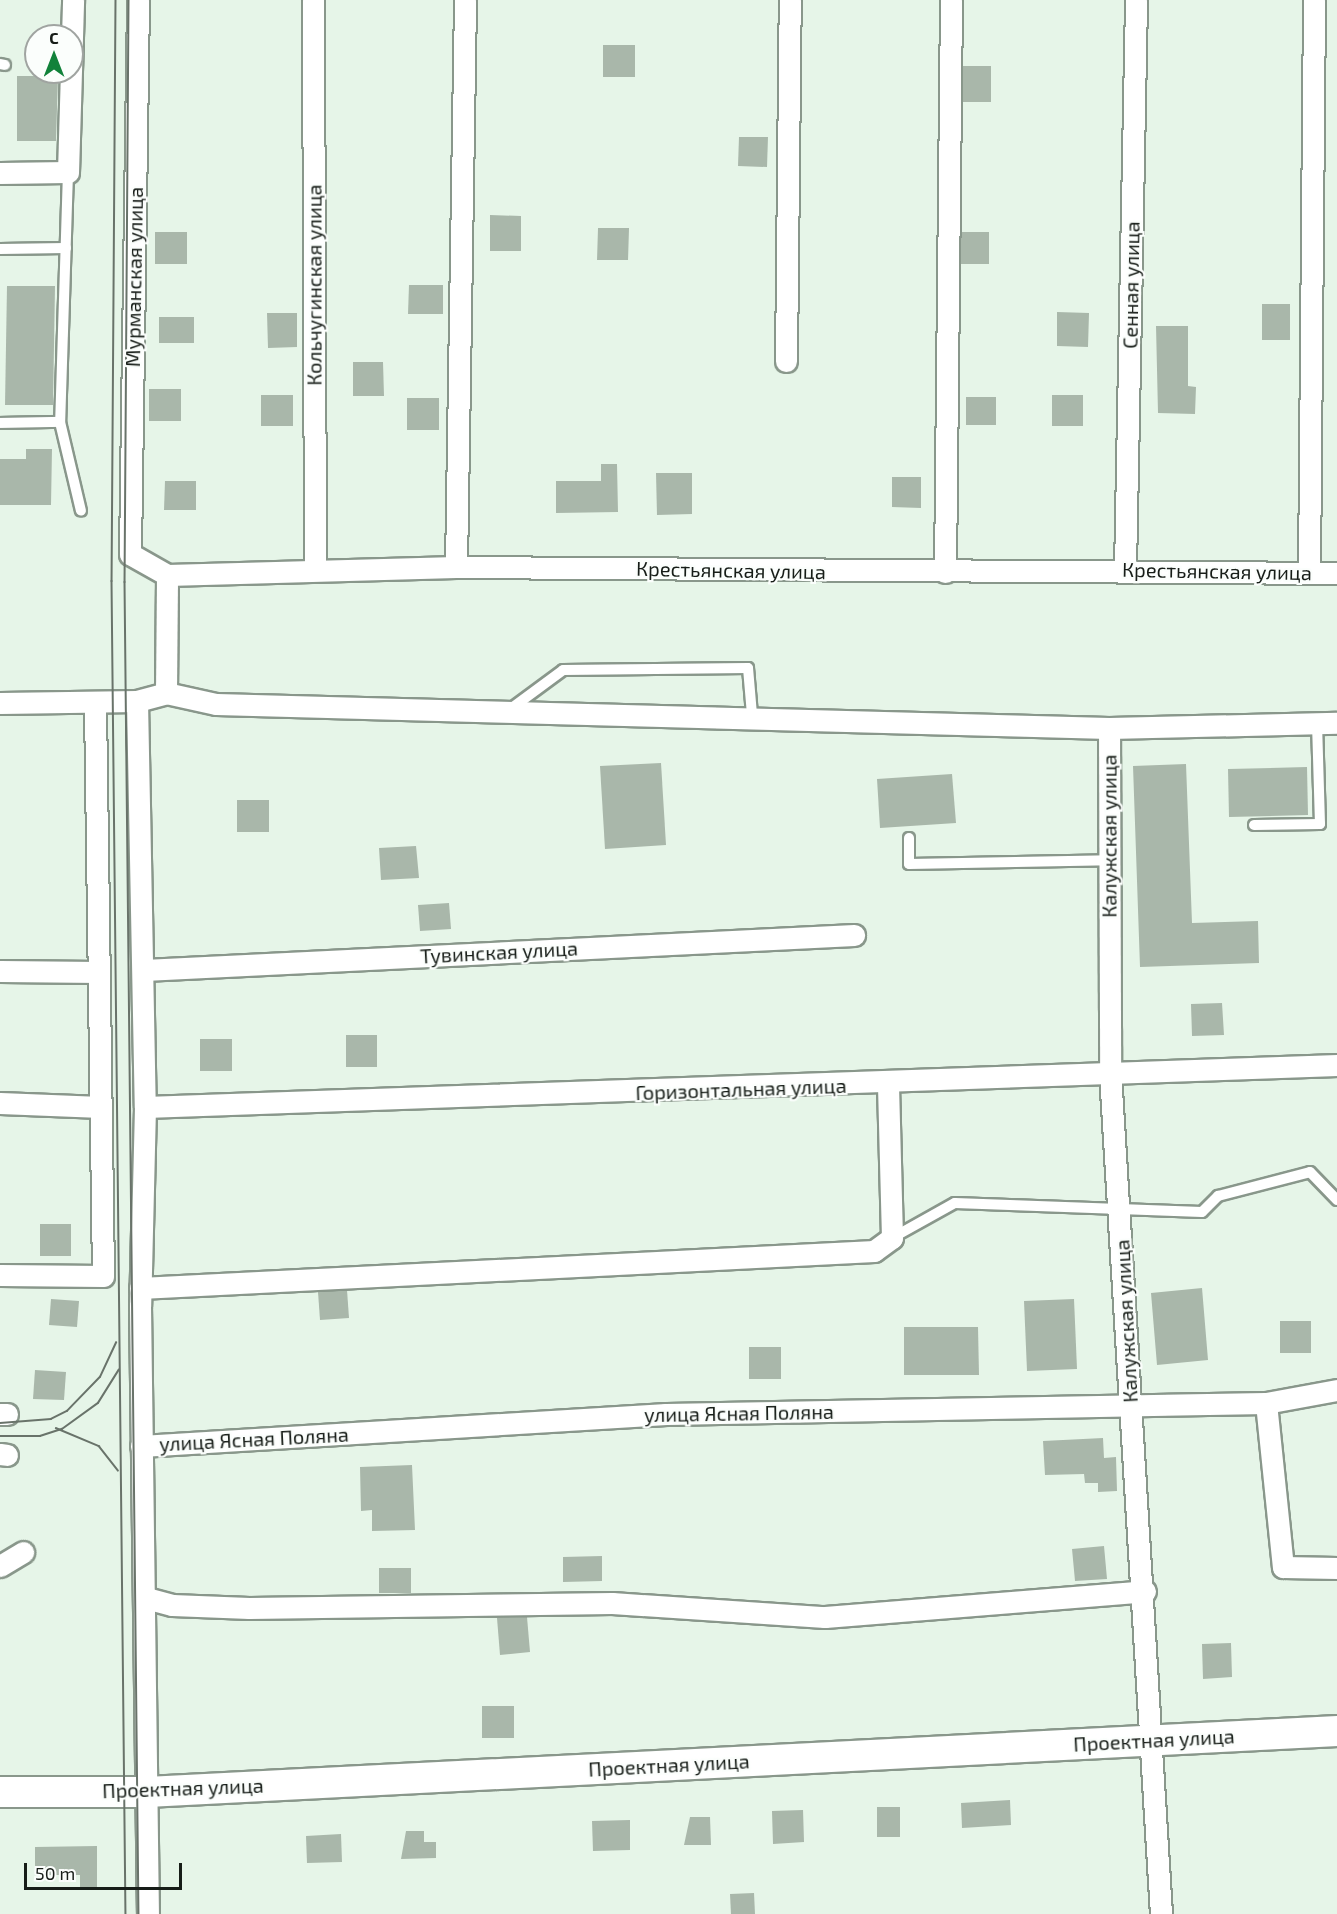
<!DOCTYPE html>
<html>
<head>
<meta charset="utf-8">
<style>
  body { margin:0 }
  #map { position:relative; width:1337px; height:1914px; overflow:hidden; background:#e6f5e8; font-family:"Exo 2",sans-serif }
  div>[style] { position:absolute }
  .building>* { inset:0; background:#a9b7aa }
  .roads { filter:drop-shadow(2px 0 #89978b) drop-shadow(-2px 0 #89978b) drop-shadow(0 2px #89978b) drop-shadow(0 -2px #89978b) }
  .lane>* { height:10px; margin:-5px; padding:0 5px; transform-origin:5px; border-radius:5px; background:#fff }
  .street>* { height:21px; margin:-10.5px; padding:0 10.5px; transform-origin:10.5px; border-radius:10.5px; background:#fff }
  .secondary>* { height:30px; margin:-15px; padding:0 15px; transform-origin:15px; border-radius:15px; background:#fff }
  .tram>* { height:1.5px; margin:-0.75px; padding:0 0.75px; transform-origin:0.75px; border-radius:0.75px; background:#69736a }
  span { translate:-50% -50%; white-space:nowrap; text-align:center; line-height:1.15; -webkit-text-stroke:4.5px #fbfefc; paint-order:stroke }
  .street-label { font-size:20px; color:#171d18 }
  .north { position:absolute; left:24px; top:24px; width:60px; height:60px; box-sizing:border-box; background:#fbfefc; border:2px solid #a0a4a1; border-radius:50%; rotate:0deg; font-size:16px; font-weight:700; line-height:24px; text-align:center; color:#171d18 }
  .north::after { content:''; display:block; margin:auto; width:21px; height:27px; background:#11823a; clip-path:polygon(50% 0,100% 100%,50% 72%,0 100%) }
  .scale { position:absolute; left:24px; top:1863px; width:158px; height:27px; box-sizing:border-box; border:3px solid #171d18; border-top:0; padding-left:8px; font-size:18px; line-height:21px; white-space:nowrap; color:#171d18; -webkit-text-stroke:4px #fbfefc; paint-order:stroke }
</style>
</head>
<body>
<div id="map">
  <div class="building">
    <i style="clip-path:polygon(603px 45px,635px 45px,635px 77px,603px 77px)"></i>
    <i style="clip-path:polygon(963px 66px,991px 66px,991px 102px,963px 102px)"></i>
    <i style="clip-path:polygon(17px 76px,58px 76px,56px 141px,17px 141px)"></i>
    <i style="clip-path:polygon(739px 137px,768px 137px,767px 167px,738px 166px)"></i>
    <i style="clip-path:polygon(490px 215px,521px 216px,521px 251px,490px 251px)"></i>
    <i style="clip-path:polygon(598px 228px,629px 228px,628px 260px,597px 260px)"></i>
    <i style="clip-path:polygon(155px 232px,187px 232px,187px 264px,155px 264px)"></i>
    <i style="clip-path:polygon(961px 232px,989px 232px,989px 264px,961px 264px)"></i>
    <i style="clip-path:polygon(409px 285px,443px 285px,443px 314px,408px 314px)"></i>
    <i style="clip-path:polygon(7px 286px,55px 286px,53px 405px,5px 405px)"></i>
    <i style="clip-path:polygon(1262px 304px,1290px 304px,1290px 340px,1262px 340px)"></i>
    <i style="clip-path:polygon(1057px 312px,1089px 313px,1088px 347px,1057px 346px)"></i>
    <i style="clip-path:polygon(267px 313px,297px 313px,297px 347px,268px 348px)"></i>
    <i style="clip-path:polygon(159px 317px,194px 317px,194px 343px,159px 343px)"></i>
    <i style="clip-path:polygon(1156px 326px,1188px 326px,1188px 386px,1196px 387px,1195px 414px,1158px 413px)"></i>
    <i style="clip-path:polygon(353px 362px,383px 362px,384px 396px,353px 396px)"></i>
    <i style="clip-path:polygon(149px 389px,181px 389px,181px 421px,149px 421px)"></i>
    <i style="clip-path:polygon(261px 395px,293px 395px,293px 426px,261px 426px)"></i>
    <i style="clip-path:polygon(1052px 395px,1083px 395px,1083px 426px,1052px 426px)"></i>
    <i style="clip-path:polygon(966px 397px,996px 397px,996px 425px,966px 425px)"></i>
    <i style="clip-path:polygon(407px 398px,439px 398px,439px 430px,407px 430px)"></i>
    <i style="clip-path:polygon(26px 449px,52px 449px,51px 505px,0 505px,0 459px,26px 459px)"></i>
    <i style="clip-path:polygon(601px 464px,617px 464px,618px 512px,556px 513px,556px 481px,601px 481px)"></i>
    <i style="clip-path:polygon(656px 473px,692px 473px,692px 514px,657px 515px)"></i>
    <i style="clip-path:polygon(892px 477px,921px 477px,921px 508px,892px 507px)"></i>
    <i style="clip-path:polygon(165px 481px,196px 481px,196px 510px,164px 510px)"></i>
    <i style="clip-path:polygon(661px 763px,666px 845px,605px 849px,600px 766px)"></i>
    <i style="clip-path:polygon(1186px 764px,1192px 923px,1258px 921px,1259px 963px,1140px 967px,1133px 766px)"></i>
    <i style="clip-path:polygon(1307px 767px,1308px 815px,1229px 817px,1228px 769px)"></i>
    <i style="clip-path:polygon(952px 774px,956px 823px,880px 828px,877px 779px)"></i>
    <i style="clip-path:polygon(237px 800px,269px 800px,269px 832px,237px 832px)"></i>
    <i style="clip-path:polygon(416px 846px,419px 878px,381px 880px,379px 848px)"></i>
    <i style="clip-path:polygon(449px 903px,451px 929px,420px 931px,418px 905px)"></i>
    <i style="clip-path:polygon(1222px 1003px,1224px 1035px,1192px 1036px,1191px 1004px)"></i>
    <i style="clip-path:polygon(346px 1035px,377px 1035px,377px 1067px,346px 1067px)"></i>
    <i style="clip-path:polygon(200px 1039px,232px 1039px,232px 1071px,200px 1071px)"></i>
    <i style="clip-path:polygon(40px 1224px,71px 1224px,71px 1256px,40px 1256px)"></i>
    <i style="clip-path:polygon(1202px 1288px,1208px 1360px,1157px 1365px,1151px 1293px)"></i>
    <i style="clip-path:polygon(347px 1290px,349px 1318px,320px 1320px,318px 1292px)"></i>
    <i style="clip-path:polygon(51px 1299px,79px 1301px,77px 1327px,49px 1325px)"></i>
    <i style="clip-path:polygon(1074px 1299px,1077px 1369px,1027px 1371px,1024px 1301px)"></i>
    <i style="clip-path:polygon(1280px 1321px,1311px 1321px,1311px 1353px,1280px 1353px)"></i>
    <i style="clip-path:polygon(904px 1327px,978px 1327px,979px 1375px,904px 1375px)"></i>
    <i style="clip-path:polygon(749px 1347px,781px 1347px,781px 1379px,749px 1379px)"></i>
    <i style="clip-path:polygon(35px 1370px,66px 1372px,64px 1400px,33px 1399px)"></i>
    <i style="clip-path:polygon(1103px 1438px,1104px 1458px,1116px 1457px,1117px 1491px,1098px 1492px,1098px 1483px,1085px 1483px,1084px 1474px,1045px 1475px,1043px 1441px)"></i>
    <i style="clip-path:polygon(412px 1465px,415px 1530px,372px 1531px,372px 1510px,361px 1511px,360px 1467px)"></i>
    <i style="clip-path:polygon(1104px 1546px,1107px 1579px,1075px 1581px,1072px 1549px)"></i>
    <i style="clip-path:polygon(602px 1556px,602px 1581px,563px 1582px,563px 1557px)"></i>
    <i style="clip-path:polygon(379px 1568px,411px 1568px,411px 1593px,379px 1593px)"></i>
    <i style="clip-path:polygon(527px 1617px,530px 1652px,500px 1655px,497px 1618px)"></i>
    <i style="clip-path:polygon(1231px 1643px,1232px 1677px,1203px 1679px,1202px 1644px)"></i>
    <i style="clip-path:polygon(482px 1706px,514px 1706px,514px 1738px,482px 1738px)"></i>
    <i style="clip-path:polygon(1010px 1800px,1011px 1825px,962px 1828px,961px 1803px)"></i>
    <i style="clip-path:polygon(877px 1807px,900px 1807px,900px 1837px,877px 1837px)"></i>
    <i style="clip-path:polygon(803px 1810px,804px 1842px,773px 1844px,772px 1811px)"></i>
    <i style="clip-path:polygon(690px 1817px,710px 1817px,711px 1845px,684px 1845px)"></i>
    <i style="clip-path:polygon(630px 1820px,630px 1850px,593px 1851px,592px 1821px)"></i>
    <i style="clip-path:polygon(406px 1831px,424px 1831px,424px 1842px,436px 1842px,436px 1858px,401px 1859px)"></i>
    <i style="clip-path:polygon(341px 1834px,342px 1862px,307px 1863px,306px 1836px)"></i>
    <i style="clip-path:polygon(97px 1846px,97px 1887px,80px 1887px,80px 1875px,35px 1875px,35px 1847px)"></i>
    <i style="clip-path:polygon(754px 1893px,755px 1914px,731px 1914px,730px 1894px)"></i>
  </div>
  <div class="roads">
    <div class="lane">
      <i style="left:0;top:64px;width:5px;rotate:11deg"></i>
      <i style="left:68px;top:172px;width:250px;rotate:91.8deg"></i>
      <i style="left:60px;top:422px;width:91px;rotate:76.7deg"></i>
      <i style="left:0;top:249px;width:66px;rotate:-0.9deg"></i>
      <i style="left:0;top:423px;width:60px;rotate:-1deg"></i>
      <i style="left:509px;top:710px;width:67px;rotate:-36.5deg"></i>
      <i style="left:563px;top:670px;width:185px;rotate:-0.6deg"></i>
      <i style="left:748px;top:668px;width:47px;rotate:85.1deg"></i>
      <i style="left:1254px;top:825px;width:66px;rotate:-0.9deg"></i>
      <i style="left:1320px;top:824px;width:101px;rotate:-91.7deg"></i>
      <i style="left:909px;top:838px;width:26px;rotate:90deg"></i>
      <i style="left:909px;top:864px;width:200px;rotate:-1.1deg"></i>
      <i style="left:892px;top:1238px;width:72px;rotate:-29.1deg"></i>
      <i style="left:955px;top:1203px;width:247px;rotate:2.1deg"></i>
      <i style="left:1202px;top:1212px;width:23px;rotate:-45deg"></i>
      <i style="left:1218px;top:1196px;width:95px;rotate:-14.6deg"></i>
      <i style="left:1310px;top:1172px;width:39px;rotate:46deg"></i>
    </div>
    <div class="street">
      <i style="left:138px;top:0;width:554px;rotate:90.83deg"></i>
      <i style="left:130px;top:554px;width:43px;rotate:29.6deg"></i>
      <i style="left:167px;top:575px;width:289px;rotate:-1.6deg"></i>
      <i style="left:456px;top:567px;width:881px;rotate:0.39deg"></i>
      <i style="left:313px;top:0;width:569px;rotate:89.8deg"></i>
      <i style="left:0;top:173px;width:68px;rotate:-0.8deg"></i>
      <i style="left:68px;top:172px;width:172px;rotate:-88.3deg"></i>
      <i style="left:786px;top:361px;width:361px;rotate:-89.4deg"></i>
      <i style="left:456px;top:567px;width:567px;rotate:-89.09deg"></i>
      <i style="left:1125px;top:569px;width:569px;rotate:-88.89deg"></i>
      <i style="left:945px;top:572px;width:572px;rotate:-89.4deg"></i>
      <i style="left:1309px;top:573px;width:573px;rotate:-89.5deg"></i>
      <i style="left:166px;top:693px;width:118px;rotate:-89.5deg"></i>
      <i style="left:137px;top:701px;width:406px;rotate:88.9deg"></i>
      <i style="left:145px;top:1107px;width:199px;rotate:91.4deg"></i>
      <i style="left:140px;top:1306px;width:608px;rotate:89.25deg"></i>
      <i style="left:0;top:703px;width:137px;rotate:-0.8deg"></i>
      <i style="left:137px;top:701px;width:30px;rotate:-15deg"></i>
      <i style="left:166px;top:693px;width:51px;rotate:12.4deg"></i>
      <i style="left:216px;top:704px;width:893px;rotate:1.54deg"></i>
      <i style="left:1109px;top:728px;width:228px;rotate:-1.3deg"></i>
      <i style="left:1109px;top:728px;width:345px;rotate:89.8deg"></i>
      <i style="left:1110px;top:1073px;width:843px;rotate:86.53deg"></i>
      <i style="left:144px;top:970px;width:711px;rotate:-2.82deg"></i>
      <i style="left:0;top:971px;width:99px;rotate:0.6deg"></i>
      <i style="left:0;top:1103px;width:101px;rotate:2.3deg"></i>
      <i style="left:145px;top:1107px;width:1193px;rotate:-2.02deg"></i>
      <i style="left:0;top:1275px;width:103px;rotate:0.6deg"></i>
      <i style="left:103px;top:1276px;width:573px;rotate:-90.8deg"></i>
      <i style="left:140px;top:1288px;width:735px;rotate:-2.89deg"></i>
      <i style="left:874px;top:1251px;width:22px;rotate:-36deg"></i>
      <i style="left:892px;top:1238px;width:154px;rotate:-91.5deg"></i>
      <i style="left:1266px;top:1403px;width:165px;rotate:84.1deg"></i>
      <i style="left:1283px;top:1567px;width:54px;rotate:1.1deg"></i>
      <i style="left:0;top:1414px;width:7px"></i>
      <i style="left:141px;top:1446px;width:526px;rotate:-3.49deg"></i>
      <i style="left:666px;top:1414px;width:600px;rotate:-1.05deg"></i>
      <i style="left:1266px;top:1403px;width:72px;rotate:-10.4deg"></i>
      <i style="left:0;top:1454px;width:7px;rotate:8deg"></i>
      <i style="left:0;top:1566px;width:27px;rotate:-31deg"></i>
      <i style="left:146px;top:1598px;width:27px;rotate:15deg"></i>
      <i style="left:172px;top:1605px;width:77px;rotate:2.2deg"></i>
      <i style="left:249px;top:1608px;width:363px;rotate:-0.8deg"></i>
      <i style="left:612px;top:1603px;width:213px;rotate:3.8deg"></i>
      <i style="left:825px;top:1617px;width:321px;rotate:-4.6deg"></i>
    </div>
    <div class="secondary">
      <i style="left:0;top:1792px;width:147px"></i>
      <i style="left:147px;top:1792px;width:1192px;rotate:-2.93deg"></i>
    </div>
  </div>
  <div class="tram">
    <i style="left:116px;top:0;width:581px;rotate:90.39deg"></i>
    <i style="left:112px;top:581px;width:1333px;rotate:89.4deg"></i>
    <i style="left:129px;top:0;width:582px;rotate:90.39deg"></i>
    <i style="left:125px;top:582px;width:1332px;rotate:89.4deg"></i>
    <i style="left:0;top:1423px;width:51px;rotate:-4.5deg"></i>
    <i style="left:51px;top:1419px;width:18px;rotate:-27deg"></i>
    <i style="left:67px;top:1411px;width:47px;rotate:-45.9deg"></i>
    <i style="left:100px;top:1377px;width:38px;rotate:-65deg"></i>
    <i style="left:56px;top:1428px;width:47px;rotate:22.7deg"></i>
    <i style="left:99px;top:1446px;width:31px;rotate:52deg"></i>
    <i style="left:0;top:1436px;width:40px"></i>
    <i style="left:40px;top:1436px;width:23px;rotate:-18deg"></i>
    <i style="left:62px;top:1429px;width:44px;rotate:-35.8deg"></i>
    <i style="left:98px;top:1403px;width:39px;rotate:-58deg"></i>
  </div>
  <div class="street-label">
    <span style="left:134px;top:277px;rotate:-89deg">Мурманская улица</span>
    <span style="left:314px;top:285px;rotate:-90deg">Кольчугинская улица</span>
    <span style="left:1131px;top:285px;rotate:-89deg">Сенная улица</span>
    <span style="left:731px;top:570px;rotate:1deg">Крестьянская улица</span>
    <span style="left:1217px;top:571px;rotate:1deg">Крестьянская улица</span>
    <span style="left:1109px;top:836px;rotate:-90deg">Калужская улица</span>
    <span style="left:499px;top:952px;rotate:-3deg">Тувинская улица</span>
    <span style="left:741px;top:1089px;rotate:-2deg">Горизонтальная улица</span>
    <span style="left:1126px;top:1321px;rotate:-93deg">Калужская улица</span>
    <span style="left:739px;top:1413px;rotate:-1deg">улица Ясная Поляна</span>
    <span style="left:254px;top:1439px;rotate:-3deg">улица Ясная Поляна</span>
    <span style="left:1154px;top:1740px;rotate:-3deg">Проектная улица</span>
    <span style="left:669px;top:1765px;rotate:-3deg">Проектная улица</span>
    <span style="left:183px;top:1788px;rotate:-2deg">Проектная улица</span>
  </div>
  <div class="north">С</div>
  <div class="scale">50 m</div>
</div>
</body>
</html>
